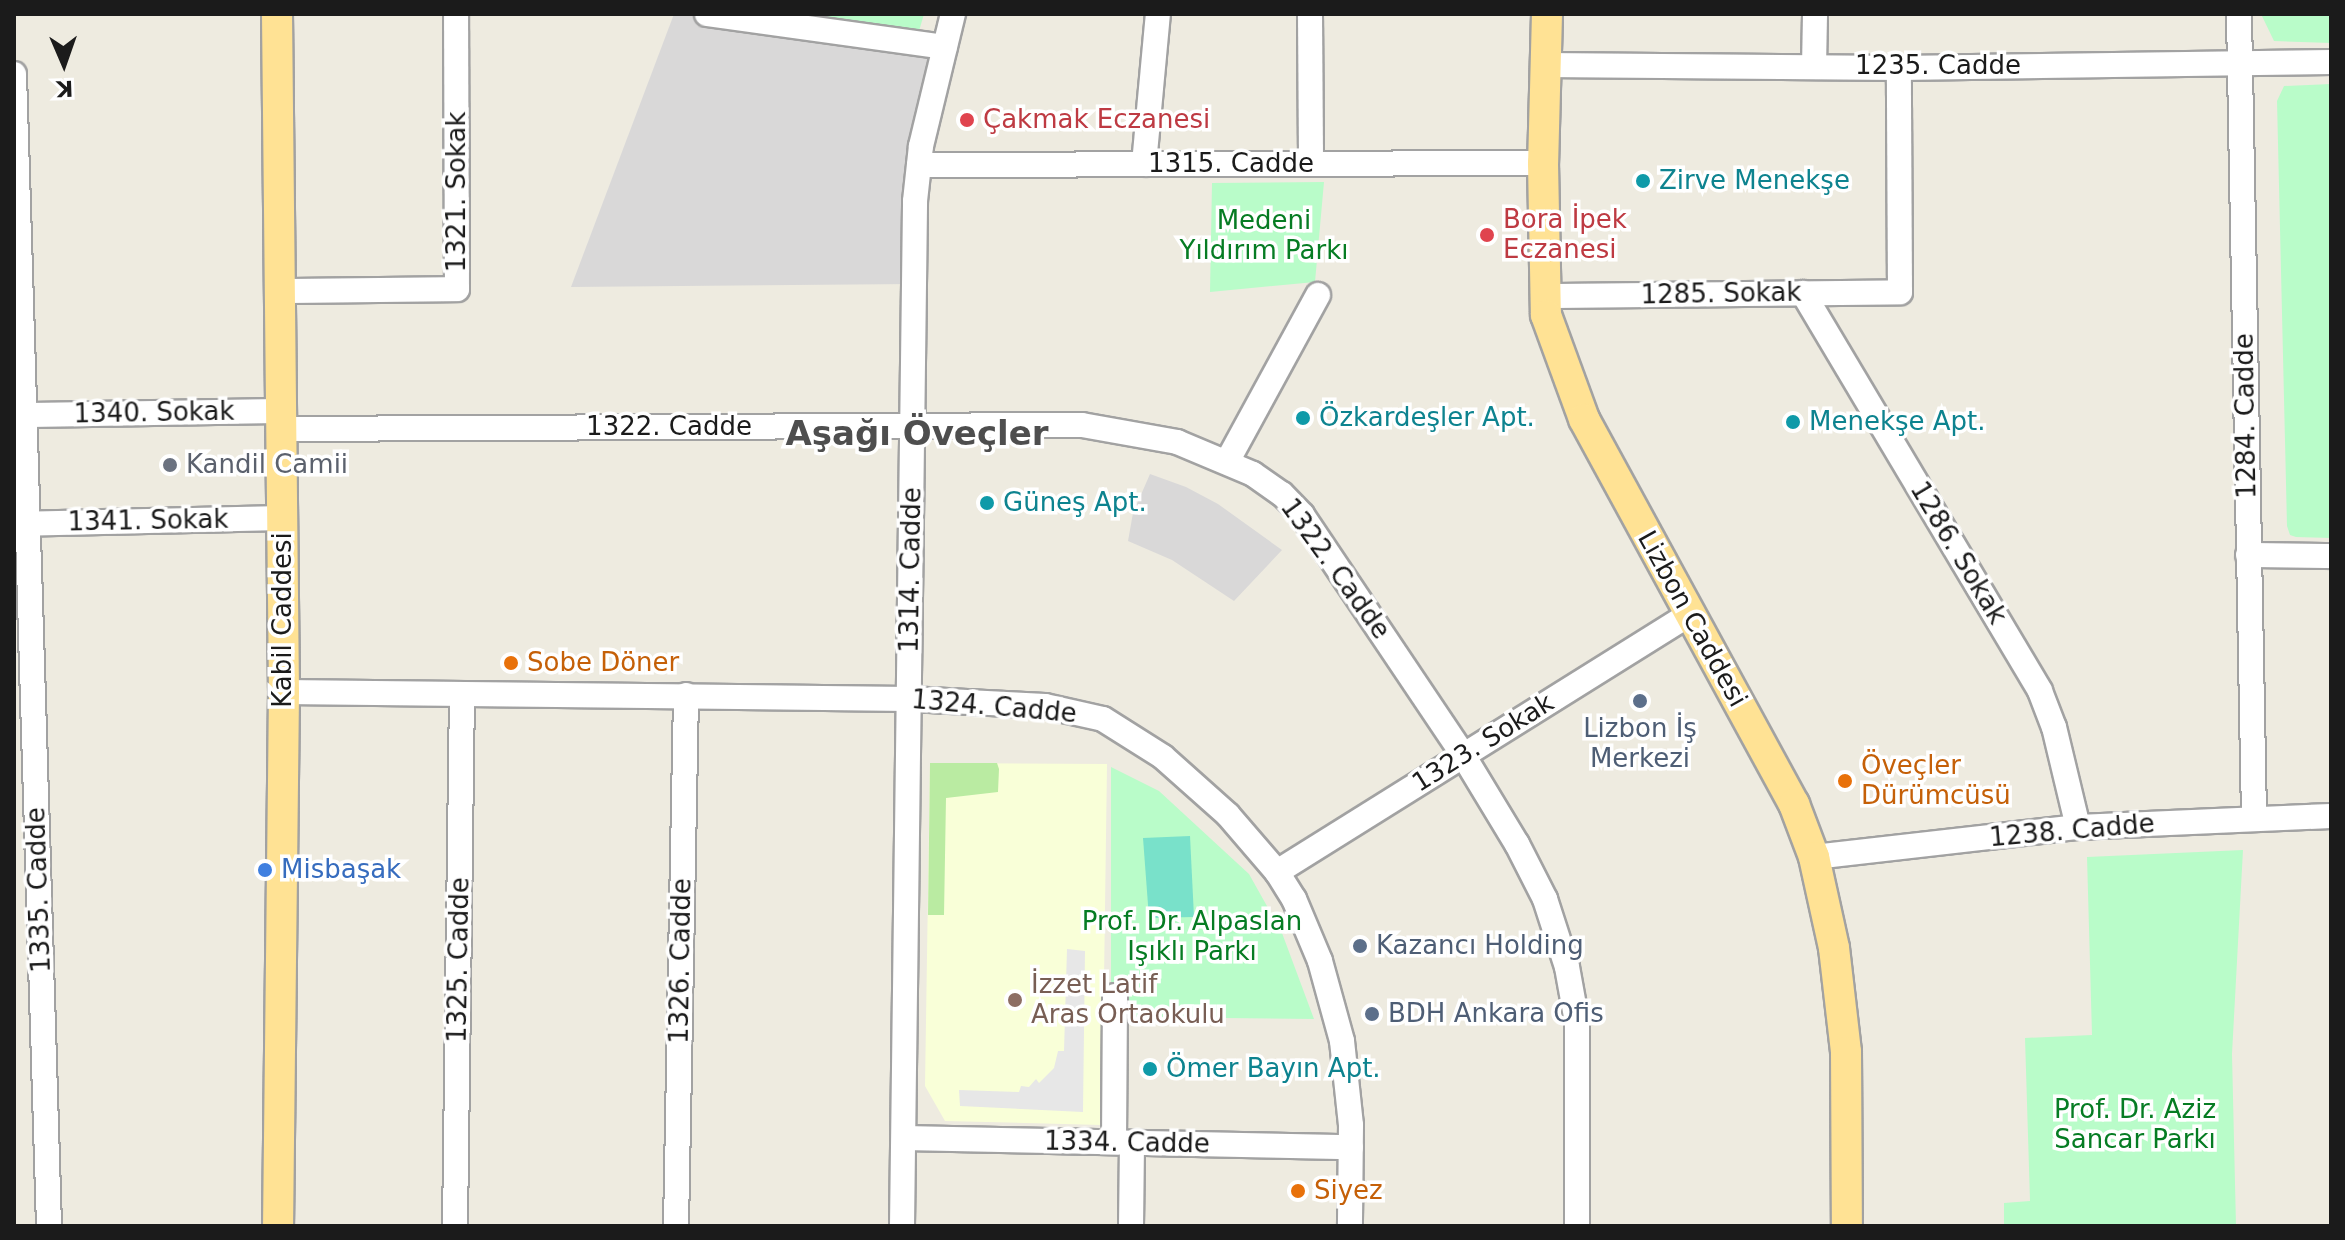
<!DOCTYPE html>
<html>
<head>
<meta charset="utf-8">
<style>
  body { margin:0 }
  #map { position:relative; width:2345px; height:1240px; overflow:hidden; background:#eeebe0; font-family:"DejaVu Sans",sans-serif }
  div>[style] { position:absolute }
  .residential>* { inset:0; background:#d9d8d8 }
  .education>* { inset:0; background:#f9ffd8 }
  .grass>* { inset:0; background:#baeba2 }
  .park>* { inset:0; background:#b9fcc9 }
  .pitch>* { inset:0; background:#79e1ca }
  .parking>* { inset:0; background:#e7e7e7 }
  .roads { filter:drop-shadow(2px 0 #a2a2a2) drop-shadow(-2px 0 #a2a2a2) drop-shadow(0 2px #a2a2a2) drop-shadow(0 -2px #a2a2a2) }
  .minor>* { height:24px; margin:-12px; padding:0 12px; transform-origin:12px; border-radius:12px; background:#fff }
  .major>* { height:30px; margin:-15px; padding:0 15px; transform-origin:15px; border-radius:15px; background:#ffe294 }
  .dots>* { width:22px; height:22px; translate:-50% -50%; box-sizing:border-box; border:4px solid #fff; border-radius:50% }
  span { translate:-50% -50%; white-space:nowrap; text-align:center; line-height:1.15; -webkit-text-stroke:7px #fff; paint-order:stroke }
  .street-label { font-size:26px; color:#1b1b1b }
  .health-label { font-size:26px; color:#be3a42 }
  .left { translate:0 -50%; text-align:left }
  .culture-label { font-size:26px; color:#0d838f }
  .park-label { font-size:26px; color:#067c23 }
  .worship-label { font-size:26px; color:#5b616d }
  .food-label { font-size:26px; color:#c56008 }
  .service-label { font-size:26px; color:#4e5e75 }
  .shop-label { font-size:26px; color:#366cbe }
  .education-label { font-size:26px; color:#785e54 }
  .district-label { font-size:34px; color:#4e4e4e; font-weight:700 }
  .frame { position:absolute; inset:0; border:16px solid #1b1b1b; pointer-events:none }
  .north { position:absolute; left:24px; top:24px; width:80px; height:80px; -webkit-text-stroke:6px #fff; paint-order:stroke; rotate:178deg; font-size:22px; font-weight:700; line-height:32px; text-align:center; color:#1b1b1b }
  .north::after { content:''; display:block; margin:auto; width:28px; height:36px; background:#1b1b1b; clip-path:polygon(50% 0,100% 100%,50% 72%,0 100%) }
</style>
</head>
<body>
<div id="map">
  <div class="residential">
    <i style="clip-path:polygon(674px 14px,707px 14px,945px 47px,914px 284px,571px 287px)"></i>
    <i style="clip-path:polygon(1150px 474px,1186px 487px,1218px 504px,1282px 550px,1234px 601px,1172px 560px,1128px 541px,1133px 513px)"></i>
  </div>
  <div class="education">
    <i style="clip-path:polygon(930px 763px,1107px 764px,1102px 1125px,945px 1121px,925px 1086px)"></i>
  </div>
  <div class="grass">
    <i style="clip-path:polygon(930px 763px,997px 763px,999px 769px,998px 792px,946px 798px,944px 915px,928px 915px)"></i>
  </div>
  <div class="park">
    <i style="clip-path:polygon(803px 14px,924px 14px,919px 31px)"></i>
    <i style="clip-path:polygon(2261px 14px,2331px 14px,2331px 43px,2274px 41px)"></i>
    <i style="clip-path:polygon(2331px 84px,2331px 538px,2296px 537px,2290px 535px,2287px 526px,2277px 101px,2284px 86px)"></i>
    <i style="clip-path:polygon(1324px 182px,1315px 282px,1210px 292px,1212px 183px)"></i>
    <i style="clip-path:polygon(1111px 767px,1159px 791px,1249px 874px,1282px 933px,1314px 1019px,1128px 1017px,1127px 989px,1111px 984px)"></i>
    <i style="clip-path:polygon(2243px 850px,2232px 1054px,2236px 1226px,2004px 1226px,2004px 1203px,2030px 1201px,2025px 1038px,2092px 1035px,2087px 857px)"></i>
  </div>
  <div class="pitch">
    <i style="clip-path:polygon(1190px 836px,1194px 917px,1149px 918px,1143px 838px)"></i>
  </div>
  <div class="parking">
    <i style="clip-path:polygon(1067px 949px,1085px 951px,1083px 1112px,960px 1106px,959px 1090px,1019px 1092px,1021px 1086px,1029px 1087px,1036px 1079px,1039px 1083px,1054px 1068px,1058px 1051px,1064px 1051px)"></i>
  </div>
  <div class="roads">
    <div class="minor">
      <i style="left:707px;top:14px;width:240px;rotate:7.9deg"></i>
      <i style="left:1310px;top:14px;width:149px;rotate:89.6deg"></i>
      <i style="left:2239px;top:14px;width:805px;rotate:88.93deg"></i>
      <i style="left:1544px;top:65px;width:355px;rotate:0.5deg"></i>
      <i style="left:1899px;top:68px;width:432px;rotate:-0.8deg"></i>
      <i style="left:1814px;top:67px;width:53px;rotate:-88.9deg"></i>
      <i style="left:14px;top:74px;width:1153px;rotate:88.26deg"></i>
      <i style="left:1144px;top:164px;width:151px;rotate:-84.7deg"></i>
      <i style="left:919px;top:165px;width:624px;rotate:-0.18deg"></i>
      <i style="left:279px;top:291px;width:178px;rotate:-0.6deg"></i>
      <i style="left:457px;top:289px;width:275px;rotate:-90.2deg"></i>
      <i style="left:1803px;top:293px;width:463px;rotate:59.2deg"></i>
      <i style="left:2040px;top:691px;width:39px;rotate:69deg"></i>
      <i style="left:2054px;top:727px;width:103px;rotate:76.5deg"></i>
      <i style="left:1543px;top:296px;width:357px;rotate:-0.6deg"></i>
      <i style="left:1900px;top:292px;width:224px;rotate:-90.3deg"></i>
      <i style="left:26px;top:415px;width:256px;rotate:-0.9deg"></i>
      <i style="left:282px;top:429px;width:800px;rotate:-0.29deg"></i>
      <i style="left:1082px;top:425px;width:97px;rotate:10.1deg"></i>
      <i style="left:1177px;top:442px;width:82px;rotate:22.8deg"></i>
      <i style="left:1253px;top:474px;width:35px;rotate:35deg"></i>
      <i style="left:1282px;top:494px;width:29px;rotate:46deg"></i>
      <i style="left:1302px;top:515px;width:289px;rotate:56.1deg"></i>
      <i style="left:1463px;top:755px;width:104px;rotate:58.8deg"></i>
      <i style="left:1517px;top:844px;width:62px;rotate:63deg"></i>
      <i style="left:1545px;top:899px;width:71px;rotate:72.1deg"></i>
      <i style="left:1567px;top:967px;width:56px;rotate:79.7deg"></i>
      <i style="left:1577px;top:1022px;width:204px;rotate:90deg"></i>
      <i style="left:1228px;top:460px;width:188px;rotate:-61.4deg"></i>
      <i style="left:14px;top:524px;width:268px;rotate:-1.3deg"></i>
      <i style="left:2248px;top:555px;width:83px;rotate:0.7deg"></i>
      <i style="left:284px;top:692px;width:625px;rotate:0.64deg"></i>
      <i style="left:909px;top:699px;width:136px;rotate:2.9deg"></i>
      <i style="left:1045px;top:706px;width:59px;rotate:12.6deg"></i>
      <i style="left:1103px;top:719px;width:71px;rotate:32.3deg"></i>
      <i style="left:1163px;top:757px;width:87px;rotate:41.7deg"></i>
      <i style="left:1228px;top:815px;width:75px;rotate:49.3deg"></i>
      <i style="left:1277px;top:872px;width:32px;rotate:58deg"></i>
      <i style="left:1294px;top:899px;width:67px;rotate:67.2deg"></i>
      <i style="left:1320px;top:961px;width:83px;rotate:74.6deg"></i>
      <i style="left:1342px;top:1041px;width:84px;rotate:83.9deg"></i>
      <i style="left:1351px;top:1125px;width:101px;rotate:90.6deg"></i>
      <i style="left:1814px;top:857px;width:266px;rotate:-6.5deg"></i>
      <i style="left:2078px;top:827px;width:253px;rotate:-2.5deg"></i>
      <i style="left:1277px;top:872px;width:485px;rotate:-32deg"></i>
      <i style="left:904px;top:1138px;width:447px;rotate:1.2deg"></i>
      <i style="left:1114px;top:1142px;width:146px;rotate:-89.6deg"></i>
      <i style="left:455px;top:1226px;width:532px;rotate:-89.25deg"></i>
      <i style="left:676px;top:1226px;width:531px;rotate:-88.92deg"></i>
      <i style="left:902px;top:1226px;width:1025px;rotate:-89.27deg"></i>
      <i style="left:915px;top:201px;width:55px;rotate:-83.8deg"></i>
      <i style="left:921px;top:146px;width:136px;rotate:-76.4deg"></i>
      <i style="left:1131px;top:1226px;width:83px;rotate:-89.3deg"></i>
    </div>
    <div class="major">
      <i style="left:277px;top:14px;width:678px;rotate:89.41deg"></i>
      <i style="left:284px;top:692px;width:534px;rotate:90.64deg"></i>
      <i style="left:1547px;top:14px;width:149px;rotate:91.5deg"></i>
      <i style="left:1543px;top:163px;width:152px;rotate:88.9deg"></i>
      <i style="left:1546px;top:315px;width:111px;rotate:69.9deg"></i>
      <i style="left:1584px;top:419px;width:439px;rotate:61.4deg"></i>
      <i style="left:1794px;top:804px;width:57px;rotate:69.3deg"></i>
      <i style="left:1814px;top:857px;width:93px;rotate:77.6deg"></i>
      <i style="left:1834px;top:948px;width:105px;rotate:83.4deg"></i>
      <i style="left:1846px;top:1052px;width:174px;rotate:89.7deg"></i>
    </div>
  </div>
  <div class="dots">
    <i style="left:967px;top:120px;background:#e0444e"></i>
    <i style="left:1643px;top:181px;background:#0f9aa8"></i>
    <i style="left:1487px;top:235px;background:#e0444e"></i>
    <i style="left:1303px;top:418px;background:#0f9aa8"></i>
    <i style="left:1793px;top:422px;background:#0f9aa8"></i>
    <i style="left:170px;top:465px;background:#6b7280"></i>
    <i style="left:987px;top:503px;background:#0f9aa8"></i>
    <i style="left:511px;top:663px;background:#e8710a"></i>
    <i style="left:1640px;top:701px;background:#5c6f8a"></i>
    <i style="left:1845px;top:781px;background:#e8710a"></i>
    <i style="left:265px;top:870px;background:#3f7fe0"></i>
    <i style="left:1360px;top:946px;background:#5c6f8a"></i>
    <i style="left:1015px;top:1000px;background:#8d6e63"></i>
    <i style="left:1372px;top:1014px;background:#5c6f8a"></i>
    <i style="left:1150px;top:1069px;background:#0f9aa8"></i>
    <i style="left:1298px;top:1191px;background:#e8710a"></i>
  </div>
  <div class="street-label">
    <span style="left:1938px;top:66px">1235. Cadde</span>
    <span style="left:1231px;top:164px">1315. Cadde</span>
    <span style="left:457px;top:192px;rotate:-90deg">1321. Sokak</span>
    <span style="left:1721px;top:294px;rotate:-1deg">1285. Sokak</span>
    <span style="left:154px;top:413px;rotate:-1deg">1340. Sokak</span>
    <span style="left:2246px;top:416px;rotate:-91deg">1284. Cadde</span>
    <span style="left:669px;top:427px">1322. Cadde</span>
    <span style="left:148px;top:521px;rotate:-1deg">1341. Sokak</span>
    <span style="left:1958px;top:553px;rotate:59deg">1286. Sokak</span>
    <span style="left:1335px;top:569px;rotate:54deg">1322. Cadde</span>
    <span style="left:911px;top:570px;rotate:-89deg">1314. Cadde</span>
    <span style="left:1692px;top:619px;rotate:61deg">Lizbon Caddesi</span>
    <span style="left:283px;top:620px;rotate:-90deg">Kabil Caddesi</span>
    <span style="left:994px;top:707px;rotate:5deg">1324. Cadde</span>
    <span style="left:1483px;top:743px;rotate:-32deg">1323. Sokak</span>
    <span style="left:2072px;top:831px;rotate:-5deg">1238. Cadde</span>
    <span style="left:39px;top:890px;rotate:-92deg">1335. Cadde</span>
    <span style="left:459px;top:960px;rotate:-89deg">1325. Cadde</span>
    <span style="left:681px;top:961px;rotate:-89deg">1326. Cadde</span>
    <span style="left:1127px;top:1143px;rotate:1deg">1334. Cadde</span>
  </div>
  <div class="health-label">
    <span class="left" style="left:983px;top:120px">Çakmak Eczanesi</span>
    <span class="left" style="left:1503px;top:235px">Bora İpek<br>Eczanesi</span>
  </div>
  <div class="culture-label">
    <span class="left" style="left:1659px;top:181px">Zirve Menekşe</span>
    <span class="left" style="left:1319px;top:418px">Özkardeşler Apt.</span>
    <span class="left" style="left:1809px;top:422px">Menekşe Apt.</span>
    <span class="left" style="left:1003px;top:503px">Güneş Apt.</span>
    <span class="left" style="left:1166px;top:1069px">Ömer Bayın Apt.</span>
  </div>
  <div class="park-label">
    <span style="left:1264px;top:236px">Medeni<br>Yıldırım Parkı</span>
    <span style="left:1192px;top:937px">Prof. Dr. Alpaslan<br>Işıklı Parkı</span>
    <span style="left:2135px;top:1125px">Prof. Dr. Aziz<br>Sancar Parkı</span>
  </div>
  <div class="worship-label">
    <span class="left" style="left:186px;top:465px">Kandil Camii</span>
  </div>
  <div class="food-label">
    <span class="left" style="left:527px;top:663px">Sobe Döner</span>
    <span class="left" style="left:1861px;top:781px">Öveçler<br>Dürümcüsü</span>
    <span class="left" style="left:1314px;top:1191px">Siyez</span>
  </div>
  <div class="service-label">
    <span style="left:1640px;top:744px">Lizbon İş<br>Merkezi</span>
    <span class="left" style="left:1376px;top:946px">Kazancı Holding</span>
    <span class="left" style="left:1388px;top:1014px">BDH Ankara Ofis</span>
  </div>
  <div class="shop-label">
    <span class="left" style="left:281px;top:870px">Misbaşak</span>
  </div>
  <div class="education-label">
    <span class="left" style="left:1031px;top:1000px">İzzet Latif<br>Aras Ortaokulu</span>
  </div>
  <div class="district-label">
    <span style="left:917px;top:434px">Aşağı Öveçler</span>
  </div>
  <div class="frame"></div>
  <div class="north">K</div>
</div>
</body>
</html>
